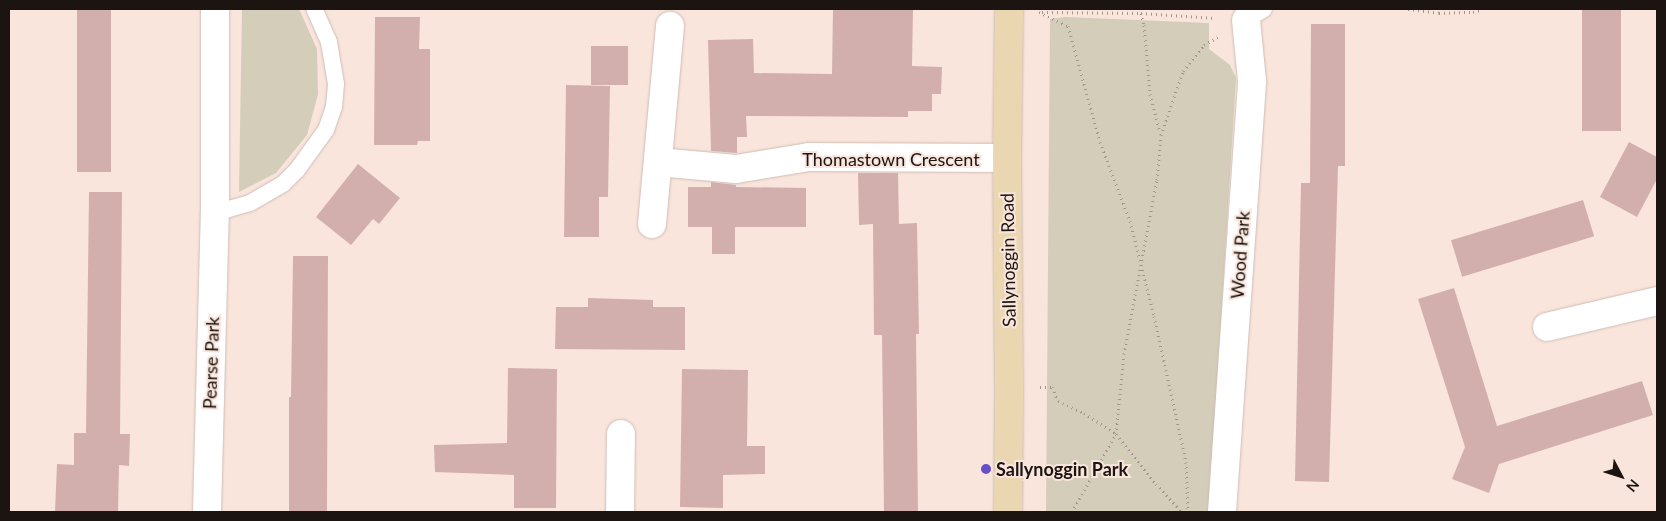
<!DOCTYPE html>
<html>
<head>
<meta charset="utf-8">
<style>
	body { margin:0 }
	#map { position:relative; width:1666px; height:521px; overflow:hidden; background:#f9e5dc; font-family:Lato,sans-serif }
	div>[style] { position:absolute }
	.green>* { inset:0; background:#d3cdba }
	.building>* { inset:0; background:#d2afad; transform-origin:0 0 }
	.path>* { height:3px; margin-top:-1.5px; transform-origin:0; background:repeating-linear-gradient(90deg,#a4958f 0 1px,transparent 0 5px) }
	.roads { filter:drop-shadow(0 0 1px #cfbcb4) drop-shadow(0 0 1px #cfbcb4) }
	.lane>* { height:16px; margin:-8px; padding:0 8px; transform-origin:8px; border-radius:8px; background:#fff }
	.street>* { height:28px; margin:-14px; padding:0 14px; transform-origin:14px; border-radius:14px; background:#fff }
	.secondary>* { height:28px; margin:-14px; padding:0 14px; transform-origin:14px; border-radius:14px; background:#ebd6b2 }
	.dots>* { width:14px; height:14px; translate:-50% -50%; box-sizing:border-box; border:2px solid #f9e5dc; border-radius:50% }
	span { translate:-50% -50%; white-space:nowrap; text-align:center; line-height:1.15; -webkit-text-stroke:4px #f9e5dc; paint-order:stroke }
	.street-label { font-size:18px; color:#1b1411 }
	.poi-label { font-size:18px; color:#1b1411; font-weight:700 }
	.left { translate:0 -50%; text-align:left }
	.frame { position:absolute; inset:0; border:10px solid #1b1411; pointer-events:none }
	.north { position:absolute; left:1596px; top:451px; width:50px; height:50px; -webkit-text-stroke:4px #f9e5dc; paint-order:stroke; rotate:130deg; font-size:14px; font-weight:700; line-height:20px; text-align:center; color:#1b1411 }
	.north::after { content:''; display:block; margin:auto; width:18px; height:22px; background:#1b1411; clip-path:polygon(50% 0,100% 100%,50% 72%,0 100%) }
</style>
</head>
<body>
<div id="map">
	<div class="green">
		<i style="clip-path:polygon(242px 9px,299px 9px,317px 49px,318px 94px,307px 135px,276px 173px,239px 192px)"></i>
		<i style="clip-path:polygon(1065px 17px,1209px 23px,1209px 49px,1230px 65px,1236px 78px,1209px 512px,1046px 512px,1050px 19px)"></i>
	</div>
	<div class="building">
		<i style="left:77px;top:9px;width:34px;height:163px"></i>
		<i style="clip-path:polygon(833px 9px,913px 9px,912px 66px,942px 67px,941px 94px,932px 94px,932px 111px,908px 111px,908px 117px,746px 116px,747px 137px,737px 137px,737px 153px,711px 151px,708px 40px,753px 39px,754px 73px,832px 74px)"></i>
		<i style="left:1582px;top:9px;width:39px;height:122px"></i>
		<i style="clip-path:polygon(375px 17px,420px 17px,419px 49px,430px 49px,430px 141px,418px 141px,417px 145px,374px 145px)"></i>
		<i style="clip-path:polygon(1311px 24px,1345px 24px,1345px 166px,1338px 166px,1329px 482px,1295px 481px,1301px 183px,1310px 183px)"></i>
		<i style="left:591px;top:46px;width:37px;height:39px"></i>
		<i style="clip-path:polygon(566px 85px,610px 86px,608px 197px,599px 197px,599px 237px,564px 237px)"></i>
		<i style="clip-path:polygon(1629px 142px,1657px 157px,1657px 179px,1637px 217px,1600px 197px)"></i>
		<i style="clip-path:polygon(358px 164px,400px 198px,379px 224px,373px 219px,351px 245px,316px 217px)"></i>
		<i style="clip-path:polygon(858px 173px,898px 173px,899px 224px,917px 223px,919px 334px,916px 334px,918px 512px,884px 512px,882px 335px,874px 335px,873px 224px,859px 225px)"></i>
		<i style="clip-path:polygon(711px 182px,736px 185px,736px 187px,806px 188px,806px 227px,735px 227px,735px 254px,712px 254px,712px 227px,688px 227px,688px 187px,711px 187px)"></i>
		<i style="clip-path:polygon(89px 192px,122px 192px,120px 434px,130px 434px,129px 466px,119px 465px,118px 512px,55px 512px,57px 464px,74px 465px,74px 433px,86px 433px)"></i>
		<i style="left:1583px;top:200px;width:38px;height:138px;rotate:73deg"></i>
		<i style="clip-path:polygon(293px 256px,328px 256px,327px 512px,289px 512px,289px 397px,291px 397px)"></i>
		<i style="clip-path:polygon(1454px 288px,1497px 426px,1642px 381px,1653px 415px,1499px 464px,1489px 493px,1452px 479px,1465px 447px,1418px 299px)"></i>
		<i style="clip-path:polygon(588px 298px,653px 300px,653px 307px,685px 307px,685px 350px,555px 349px,556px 307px,588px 307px)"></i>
		<i style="clip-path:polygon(508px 368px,557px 369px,556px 508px,514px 508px,514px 475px,435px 472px,434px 445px,507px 443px)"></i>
		<i style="clip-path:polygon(682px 369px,748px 370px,747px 446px,765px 446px,765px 474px,723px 475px,723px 508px,680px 507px)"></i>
	</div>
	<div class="path">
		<i style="left:1408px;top:9px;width:31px;rotate:7deg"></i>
		<i style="left:1439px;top:13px;width:34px;rotate:-2deg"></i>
		<i style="left:1473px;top:12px;width:10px;rotate:-17deg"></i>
		<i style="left:1039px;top:12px;width:32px;rotate:26deg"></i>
		<i style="left:1068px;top:26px;width:120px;rotate:74.6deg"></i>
		<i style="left:1100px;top:142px;width:85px;rotate:69.2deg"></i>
		<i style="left:1130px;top:221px;width:98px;rotate:75.8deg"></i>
		<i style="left:1154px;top:316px;width:149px;rotate:77.6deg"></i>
		<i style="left:1186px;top:462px;width:50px;rotate:87.7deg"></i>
		<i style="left:1042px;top:12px;width:99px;rotate:0.6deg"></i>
		<i style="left:1141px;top:13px;width:74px;rotate:3.9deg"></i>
		<i style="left:1141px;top:13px;width:12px;rotate:76deg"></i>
		<i style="left:1144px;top:25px;width:69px;rotate:85deg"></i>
		<i style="left:1150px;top:94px;width:40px;rotate:75.6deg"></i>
		<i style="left:1040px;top:387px;width:12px"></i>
		<i style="left:1052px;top:387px;width:15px;rotate:67deg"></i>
		<i style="left:1058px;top:401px;width:29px;rotate:25deg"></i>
		<i style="left:1084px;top:413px;width:38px;rotate:33deg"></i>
		<i style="left:1116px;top:434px;width:64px;rotate:51.3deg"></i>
		<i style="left:1156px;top:484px;width:38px;rotate:47deg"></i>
		<i style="left:1072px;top:512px;width:90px;rotate:-60.6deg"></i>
		<i style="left:1116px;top:434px;width:80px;rotate:-84.3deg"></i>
		<i style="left:1124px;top:354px;width:177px;rotate:-79.3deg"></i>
		<i style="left:1157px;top:180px;width:45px;rotate:-84.9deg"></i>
		<i style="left:1161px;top:135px;width:68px;rotate:-71deg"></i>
		<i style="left:1183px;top:71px;width:33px;rotate:-51deg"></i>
		<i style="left:1204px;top:45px;width:16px;rotate:-30deg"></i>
	</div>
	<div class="roads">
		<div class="lane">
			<i style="left:1246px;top:20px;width:21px;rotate:-31deg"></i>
			<i style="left:215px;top:213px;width:36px;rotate:-16deg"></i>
			<i style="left:250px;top:203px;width:39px;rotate:-30deg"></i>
			<i style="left:284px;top:183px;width:18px;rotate:-45deg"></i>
			<i style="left:297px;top:170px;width:49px;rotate:-54.1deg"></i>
			<i style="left:326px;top:130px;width:24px;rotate:-71deg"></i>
			<i style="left:334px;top:107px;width:23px;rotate:-85deg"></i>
			<i style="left:336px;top:84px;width:43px;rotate:-99.5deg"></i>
			<i style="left:329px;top:42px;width:36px;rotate:-114deg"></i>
		</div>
		<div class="street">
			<i style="left:658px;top:162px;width:78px;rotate:5.1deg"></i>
			<i style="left:736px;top:169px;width:74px;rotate:-9.3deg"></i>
			<i style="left:809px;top:157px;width:198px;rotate:0.3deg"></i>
			<i style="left:652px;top:224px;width:199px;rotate:-84.8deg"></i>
			<i style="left:1547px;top:327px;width:113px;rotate:-13.3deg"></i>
			<i style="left:207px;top:512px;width:299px;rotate:-88.5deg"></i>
			<i style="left:215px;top:213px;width:204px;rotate:-90deg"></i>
			<i style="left:620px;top:512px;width:78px;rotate:-89.3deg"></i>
			<i style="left:1222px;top:512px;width:432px;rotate:-86deg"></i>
			<i style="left:1252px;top:81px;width:61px;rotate:-95.6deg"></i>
		</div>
		<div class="secondary">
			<i style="left:1008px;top:512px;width:126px;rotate:-89.5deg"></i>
			<i style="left:1009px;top:386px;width:228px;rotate:-90.5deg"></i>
			<i style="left:1007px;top:158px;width:149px;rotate:-89.2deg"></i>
		</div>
	</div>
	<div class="dots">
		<i style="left:986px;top:469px;background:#674fc8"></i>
	</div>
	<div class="street-label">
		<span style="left:891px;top:159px">Thomastown Crescent</span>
		<span style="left:1240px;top:255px;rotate:-86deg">Wood Park</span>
		<span style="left:1008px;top:260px;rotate:-91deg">Sallynoggin Road</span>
		<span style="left:211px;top:363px;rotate:-88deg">Pearse Park</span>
	</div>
	<div class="poi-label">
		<span class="left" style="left:996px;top:469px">Sallynoggin Park</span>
	</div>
	<div class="frame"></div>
	<div class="north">N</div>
</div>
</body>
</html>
